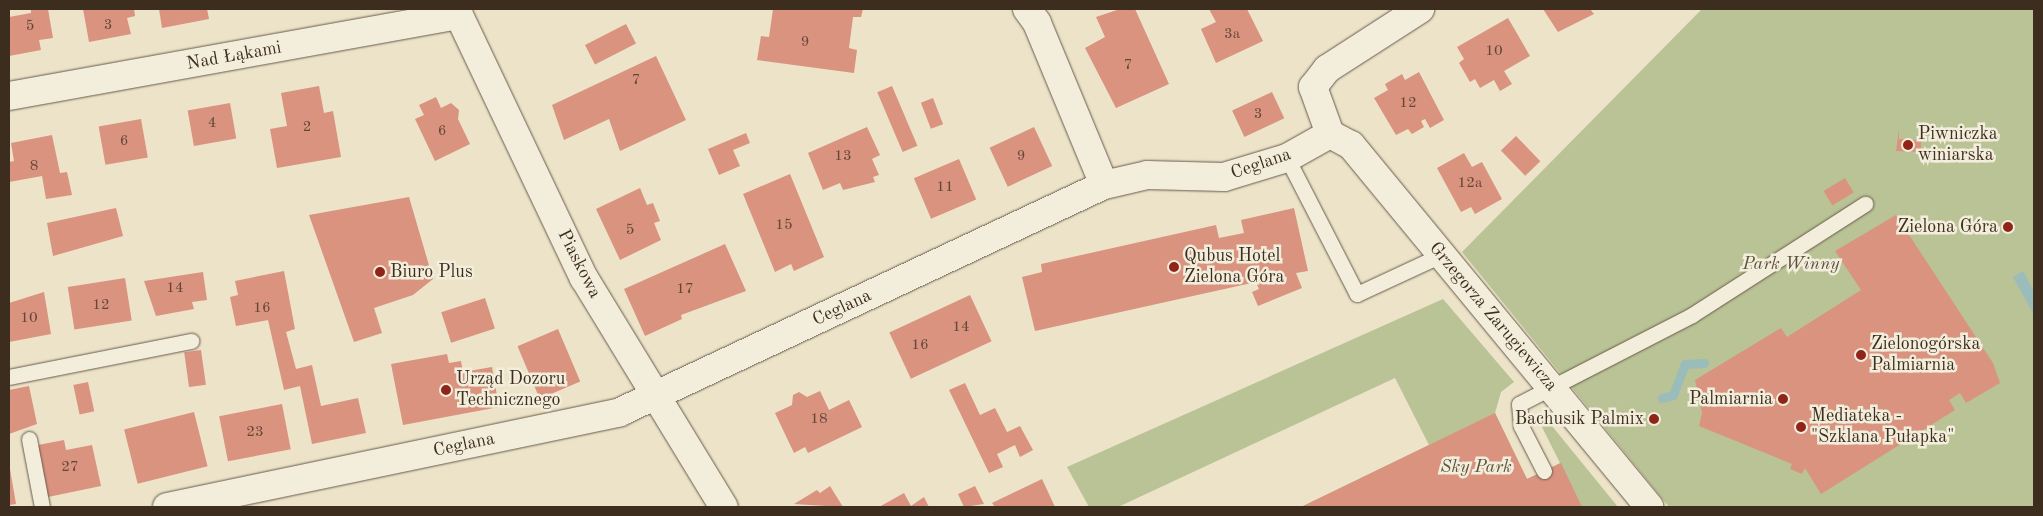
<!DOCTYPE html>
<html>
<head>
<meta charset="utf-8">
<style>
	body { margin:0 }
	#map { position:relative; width:2043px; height:516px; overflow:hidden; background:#ece3c9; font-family:"Old Standard TT",serif }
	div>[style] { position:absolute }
	.green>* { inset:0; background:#b9c395 }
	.water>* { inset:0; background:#9abdbc }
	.stream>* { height:9px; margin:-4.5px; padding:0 4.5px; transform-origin:4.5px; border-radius:4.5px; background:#9abdbc }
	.building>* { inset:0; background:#d9937f; transform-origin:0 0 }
	.roads { filter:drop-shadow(0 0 1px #695a4a) drop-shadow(0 0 1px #695a4a) }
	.service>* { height:15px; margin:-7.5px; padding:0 7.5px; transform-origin:7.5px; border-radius:7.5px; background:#f3eddc }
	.minor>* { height:28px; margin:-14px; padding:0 14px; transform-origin:14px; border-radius:14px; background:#f3eddc }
	.dots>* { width:14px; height:14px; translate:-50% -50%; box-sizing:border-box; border:2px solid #f3eddc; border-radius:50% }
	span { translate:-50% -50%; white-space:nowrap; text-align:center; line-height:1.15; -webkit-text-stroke:5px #f3eddc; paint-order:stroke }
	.number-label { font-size:15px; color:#644637 }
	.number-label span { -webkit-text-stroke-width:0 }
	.street-label { font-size:18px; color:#3d2d1f }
	.poi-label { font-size:18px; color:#3d2d1f }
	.left { translate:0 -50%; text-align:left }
	.right { translate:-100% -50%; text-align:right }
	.park-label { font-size:18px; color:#5c523c; font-style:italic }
	.frame { position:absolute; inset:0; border:10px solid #3d2d1f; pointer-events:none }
</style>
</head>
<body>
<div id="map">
	<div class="green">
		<i style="clip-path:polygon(1702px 9px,2034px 9px,2034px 507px,1669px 507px,1462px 252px)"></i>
		<i style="clip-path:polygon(1443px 299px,1514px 382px,1501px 392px,1495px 413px,1527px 479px,1560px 463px,1539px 421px,1543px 415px,1618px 507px,1301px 507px,1429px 445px,1395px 378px,1118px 507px,1089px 507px,1067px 467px)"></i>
	</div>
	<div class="water">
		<i style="clip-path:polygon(2023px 271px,2034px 292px,2034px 315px,2013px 277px)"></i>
	</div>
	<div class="stream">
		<i style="left:1662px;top:398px;width:11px;rotate:-15deg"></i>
		<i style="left:1673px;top:395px;width:33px;rotate:-69deg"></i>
		<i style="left:1685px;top:364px;width:19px;rotate:-3deg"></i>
	</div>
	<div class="building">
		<i style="clip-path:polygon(31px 9px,48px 9px,53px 38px,39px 40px,41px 50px,9px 56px,9px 17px,31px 13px)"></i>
		<i style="clip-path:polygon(83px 9px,134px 9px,135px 16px,127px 18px,131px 34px,89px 42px)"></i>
		<i style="clip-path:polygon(159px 9px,207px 9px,209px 19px,162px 28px)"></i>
		<i style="clip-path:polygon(773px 9px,863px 9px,861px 17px,853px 17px,849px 48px,857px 50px,854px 73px,757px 60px,761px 36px,769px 37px)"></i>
		<i style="clip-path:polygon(1120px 9px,1135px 9px,1169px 84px,1116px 108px,1085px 48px,1105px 37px,1096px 17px)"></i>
		<i style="clip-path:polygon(1209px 9px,1247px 9px,1263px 41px,1216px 63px,1201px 29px,1216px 22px)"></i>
		<i style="clip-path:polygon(1543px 9px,1590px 9px,1594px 14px,1558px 32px)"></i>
		<i style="clip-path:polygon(1508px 18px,1530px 56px,1504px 71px,1512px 84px,1500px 91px,1494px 80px,1480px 88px,1475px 79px,1470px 82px,1459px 63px,1464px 59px,1457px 47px)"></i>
		<i style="left:626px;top:24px;width:22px;height:46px;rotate:63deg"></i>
		<i style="clip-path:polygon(656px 56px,686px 120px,620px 151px,609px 119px,564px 140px,552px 105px)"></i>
		<i style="clip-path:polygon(1419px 72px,1444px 120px,1430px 128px,1425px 119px,1421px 121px,1424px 127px,1412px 134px,1408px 129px,1396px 135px,1374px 98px,1388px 90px,1385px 84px,1402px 74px,1405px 80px)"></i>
		<i style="clip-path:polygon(319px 86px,324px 113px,333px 111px,341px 157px,277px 168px,270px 129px,287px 126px,281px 93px)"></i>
		<i style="left:892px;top:86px;width:65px;height:16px;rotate:67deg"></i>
		<i style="left:1272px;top:92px;width:29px;height:44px;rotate:65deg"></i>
		<i style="clip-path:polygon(436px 97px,441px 108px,451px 103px,459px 110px,458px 119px,470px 144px,435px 161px,415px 119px,424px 115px,419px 105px)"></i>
		<i style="left:933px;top:98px;width:28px;height:13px;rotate:69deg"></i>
		<i style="left:230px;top:103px;width:36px;height:43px;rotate:80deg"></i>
		<i style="left:141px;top:119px;width:39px;height:43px;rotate:80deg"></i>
		<i style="clip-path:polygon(867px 127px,880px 155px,872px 159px,879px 175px,873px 177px,875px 182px,843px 190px,840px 183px,823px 190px,808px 153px)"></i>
		<i style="left:1034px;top:127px;width:43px;height:49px;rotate:65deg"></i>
		<i style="clip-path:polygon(1899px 129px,1899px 139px,1919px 140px,1921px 130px,1921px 152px,1896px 151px)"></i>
		<i style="clip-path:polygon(746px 133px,750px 143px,733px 150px,740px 166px,719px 175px,708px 149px)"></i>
		<i style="clip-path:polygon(52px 135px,60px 173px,67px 172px,72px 195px,46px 199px,42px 176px,9px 182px,9px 162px,14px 161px,11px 143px)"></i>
		<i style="left:1516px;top:136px;width:35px;height:21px;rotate:46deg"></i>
		<i style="clip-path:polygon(1464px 153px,1472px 167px,1482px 162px,1502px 199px,1475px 214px,1471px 207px,1461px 212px,1437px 168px)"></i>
		<i style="left:959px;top:159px;width:44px;height:49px;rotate:67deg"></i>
		<i style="clip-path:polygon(790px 174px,824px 257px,794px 271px,791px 264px,775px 272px,743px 194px)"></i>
		<i style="left:1845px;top:178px;width:17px;height:25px;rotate:59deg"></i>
		<i style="clip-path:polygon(640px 188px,647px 205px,653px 203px,660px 221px,654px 223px,661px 240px,620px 260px,596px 209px)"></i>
		<i style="clip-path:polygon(409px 197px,433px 279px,413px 295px,374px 308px,382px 333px,354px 342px,309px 215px)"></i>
		<i style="clip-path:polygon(116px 208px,123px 236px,53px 256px,47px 223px)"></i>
		<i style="clip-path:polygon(1294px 208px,1308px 271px,1296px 273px,1302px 288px,1258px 306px,1252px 292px,1259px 289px,1256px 282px,1035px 331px,1022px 277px,1042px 272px,1041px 264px,1216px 225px,1219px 238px,1244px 233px,1241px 220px)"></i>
		<i style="clip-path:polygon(1896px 215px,1993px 363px,2000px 383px,1966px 403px,1960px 393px,1949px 400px,1955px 410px,1821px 494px,1805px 468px,1802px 474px,1790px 469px,1792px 464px,1699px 426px,1702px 413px,1695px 380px,1781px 328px,1787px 337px,1861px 290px,1835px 251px)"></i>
		<i style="clip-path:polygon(725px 244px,746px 291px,681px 315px,682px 319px,645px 336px,624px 289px)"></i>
		<i style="clip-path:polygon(284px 271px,295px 329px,286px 332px,296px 369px,312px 365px,321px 406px,358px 398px,366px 433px,312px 444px,300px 386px,284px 390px,268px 320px,236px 326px,230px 297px,238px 295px,235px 281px)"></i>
		<i style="clip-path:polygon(203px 272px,207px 300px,192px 302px,194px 309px,156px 316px,144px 281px)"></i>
		<i style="left:125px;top:278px;width:43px;height:58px;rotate:81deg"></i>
		<i style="clip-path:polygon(44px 292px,51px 334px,9px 342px,9px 303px)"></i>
		<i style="left:970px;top:295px;width:51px;height:89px;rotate:65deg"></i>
		<i style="left:485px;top:298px;width:32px;height:46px;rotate:72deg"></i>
		<i style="left:558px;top:329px;width:57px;height:44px;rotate:67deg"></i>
		<i style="left:201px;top:350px;width:35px;height:17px;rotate:82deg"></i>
		<i style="clip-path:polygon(447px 354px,449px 363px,461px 361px,463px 372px,492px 367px,499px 407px,403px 425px,391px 364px)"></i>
		<i style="left:88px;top:382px;width:30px;height:15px;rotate:78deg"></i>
		<i style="clip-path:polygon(965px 383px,980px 415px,995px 408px,1007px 432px,1020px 426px,1033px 450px,1020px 457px,1015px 445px,997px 454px,1003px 467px,989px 473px,949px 390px)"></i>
		<i style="clip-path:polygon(29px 386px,37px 424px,9px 434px,9px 390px)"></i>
		<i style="clip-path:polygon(820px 391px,829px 410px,849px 400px,862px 427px,808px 453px,805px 447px,794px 453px,775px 413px,792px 405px,793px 395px,799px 392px,807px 397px)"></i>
		<i style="left:282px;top:404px;width:46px;height:64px;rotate:79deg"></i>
		<i style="left:194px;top:412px;width:56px;height:72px;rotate:76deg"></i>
		<i style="clip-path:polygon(1495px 413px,1527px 479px,1561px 463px,1582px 507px,1301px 507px)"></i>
		<i style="clip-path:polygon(64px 440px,66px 450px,92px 445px,101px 486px,48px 497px,38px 445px)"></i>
		<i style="clip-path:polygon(10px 469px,16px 504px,9px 505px,9px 470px)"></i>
		<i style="clip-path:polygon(1042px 479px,1055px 507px,995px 507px,992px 503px)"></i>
		<i style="clip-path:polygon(830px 486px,843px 507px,794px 504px,817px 490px,820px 493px)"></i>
		<i style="clip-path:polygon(975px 486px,984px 504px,964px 507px,958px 494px)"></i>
		<i style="clip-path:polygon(904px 493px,911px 506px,924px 497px,929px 507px,879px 507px)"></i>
	</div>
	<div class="roads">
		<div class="service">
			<i style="left:1287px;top:158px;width:153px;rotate:62.8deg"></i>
			<i style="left:1357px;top:294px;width:93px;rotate:-24.9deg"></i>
			<i style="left:9px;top:377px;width:186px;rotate:-11.2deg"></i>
			<i style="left:29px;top:439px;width:69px;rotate:79.2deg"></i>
			<i style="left:1544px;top:471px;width:51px;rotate:-117.1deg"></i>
			<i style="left:1521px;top:426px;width:22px;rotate:-95deg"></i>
			<i style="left:1519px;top:404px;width:195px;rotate:-27.2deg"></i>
			<i style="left:1692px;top:315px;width:206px;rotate:-32.7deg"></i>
		</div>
		<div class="minor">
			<i style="left:456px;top:9px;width:298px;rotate:64.6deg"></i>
			<i style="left:584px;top:278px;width:268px;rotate:58.6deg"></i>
			<i style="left:1027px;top:9px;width:17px;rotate:54deg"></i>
			<i style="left:1037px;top:23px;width:175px;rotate:67.5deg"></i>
			<i style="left:9px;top:96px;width:457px;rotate:-10.2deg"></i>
			<i style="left:1330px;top:134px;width:24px;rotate:28deg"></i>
			<i style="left:1351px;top:145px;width:469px;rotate:50.5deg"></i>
			<i style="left:1330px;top:134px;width:50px;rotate:-109.9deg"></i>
			<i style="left:1313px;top:87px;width:23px;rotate:-52deg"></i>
			<i style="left:1327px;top:69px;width:111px;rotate:-32.8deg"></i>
			<i style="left:167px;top:507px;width:463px;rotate:-11.8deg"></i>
			<i style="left:620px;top:412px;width:535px;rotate:-25.13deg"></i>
			<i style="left:1104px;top:185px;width:44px;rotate:-13.1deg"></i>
			<i style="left:1147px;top:175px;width:77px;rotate:1.5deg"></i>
			<i style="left:1224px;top:177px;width:66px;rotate:-16.8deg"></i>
			<i style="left:1287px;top:158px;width:49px;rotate:-29.2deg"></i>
		</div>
	</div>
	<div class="dots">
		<i style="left:1908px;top:145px;background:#8f2418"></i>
		<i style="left:2008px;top:227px;background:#8f2418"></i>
		<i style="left:1174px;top:267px;background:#8f2418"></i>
		<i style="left:380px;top:272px;background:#8f2418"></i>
		<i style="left:1861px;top:355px;background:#8f2418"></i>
		<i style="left:446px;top:390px;background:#8f2418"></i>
		<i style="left:1783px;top:399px;background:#8f2418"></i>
		<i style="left:1654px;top:419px;background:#8f2418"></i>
		<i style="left:1801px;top:427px;background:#8f2418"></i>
	</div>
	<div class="number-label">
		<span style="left:108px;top:26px">3</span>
		<span style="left:30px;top:27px">5</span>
		<span style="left:1232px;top:35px">3a</span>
		<span style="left:805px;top:43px">9</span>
		<span style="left:1494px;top:52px">10</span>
		<span style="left:1128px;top:66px">7</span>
		<span style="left:636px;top:81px">7</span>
		<span style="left:1408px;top:104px">12</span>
		<span style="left:1258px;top:115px">3</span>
		<span style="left:212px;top:124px">4</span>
		<span style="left:307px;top:128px">2</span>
		<span style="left:442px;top:132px">6</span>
		<span style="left:124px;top:142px">6</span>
		<span style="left:843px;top:157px">13</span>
		<span style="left:1021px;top:157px">9</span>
		<span style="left:34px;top:167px">8</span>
		<span style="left:1470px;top:184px">12a</span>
		<span style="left:945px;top:188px">11</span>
		<span style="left:784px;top:226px">15</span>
		<span style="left:630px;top:231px">5</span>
		<span style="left:175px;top:289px">14</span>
		<span style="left:685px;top:290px">17</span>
		<span style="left:101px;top:306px">12</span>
		<span style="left:262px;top:309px">16</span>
		<span style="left:29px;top:319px">10</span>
		<span style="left:961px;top:328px">14</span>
		<span style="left:920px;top:346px">16</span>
		<span style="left:819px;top:420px">18</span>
		<span style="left:255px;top:433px">23</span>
		<span style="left:70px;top:468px">27</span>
	</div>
	<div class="street-label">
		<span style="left:234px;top:56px;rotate:-10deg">Nad Łąkami</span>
		<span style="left:1261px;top:164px;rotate:-19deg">Ceglana</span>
		<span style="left:579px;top:264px;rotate:63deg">Piaskowa</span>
		<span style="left:842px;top:308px;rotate:-25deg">Ceglana</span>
		<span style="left:1493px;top:317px;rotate:50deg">Grzegorza Zarugiewicza</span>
		<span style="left:464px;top:445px;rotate:-12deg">Ceglana</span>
	</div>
	<div class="poi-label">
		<span class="left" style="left:1918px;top:145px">Piwniczka<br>winiarska</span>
		<span class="right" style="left:1998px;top:227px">Zielona Góra</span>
		<span class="left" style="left:1184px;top:267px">Qubus Hotel<br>Zielona Góra</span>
		<span class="left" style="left:390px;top:272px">Biuro Plus</span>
		<span class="left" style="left:1871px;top:355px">Zielonogórska<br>Palmiarnia</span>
		<span class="left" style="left:456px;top:390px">Urząd Dozoru<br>Technicznego</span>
		<span class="right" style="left:1773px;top:399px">Palmiarnia</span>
		<span class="left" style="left:1811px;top:427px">Mediateka -<br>"Szklana Pułapka"</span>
		<span class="right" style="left:1644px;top:419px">Bachusik Palmix</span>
	</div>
	<div class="park-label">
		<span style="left:1791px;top:264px">Park Winny</span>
		<span style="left:1476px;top:467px">Sky Park</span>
	</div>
	<div class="frame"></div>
</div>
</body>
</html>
